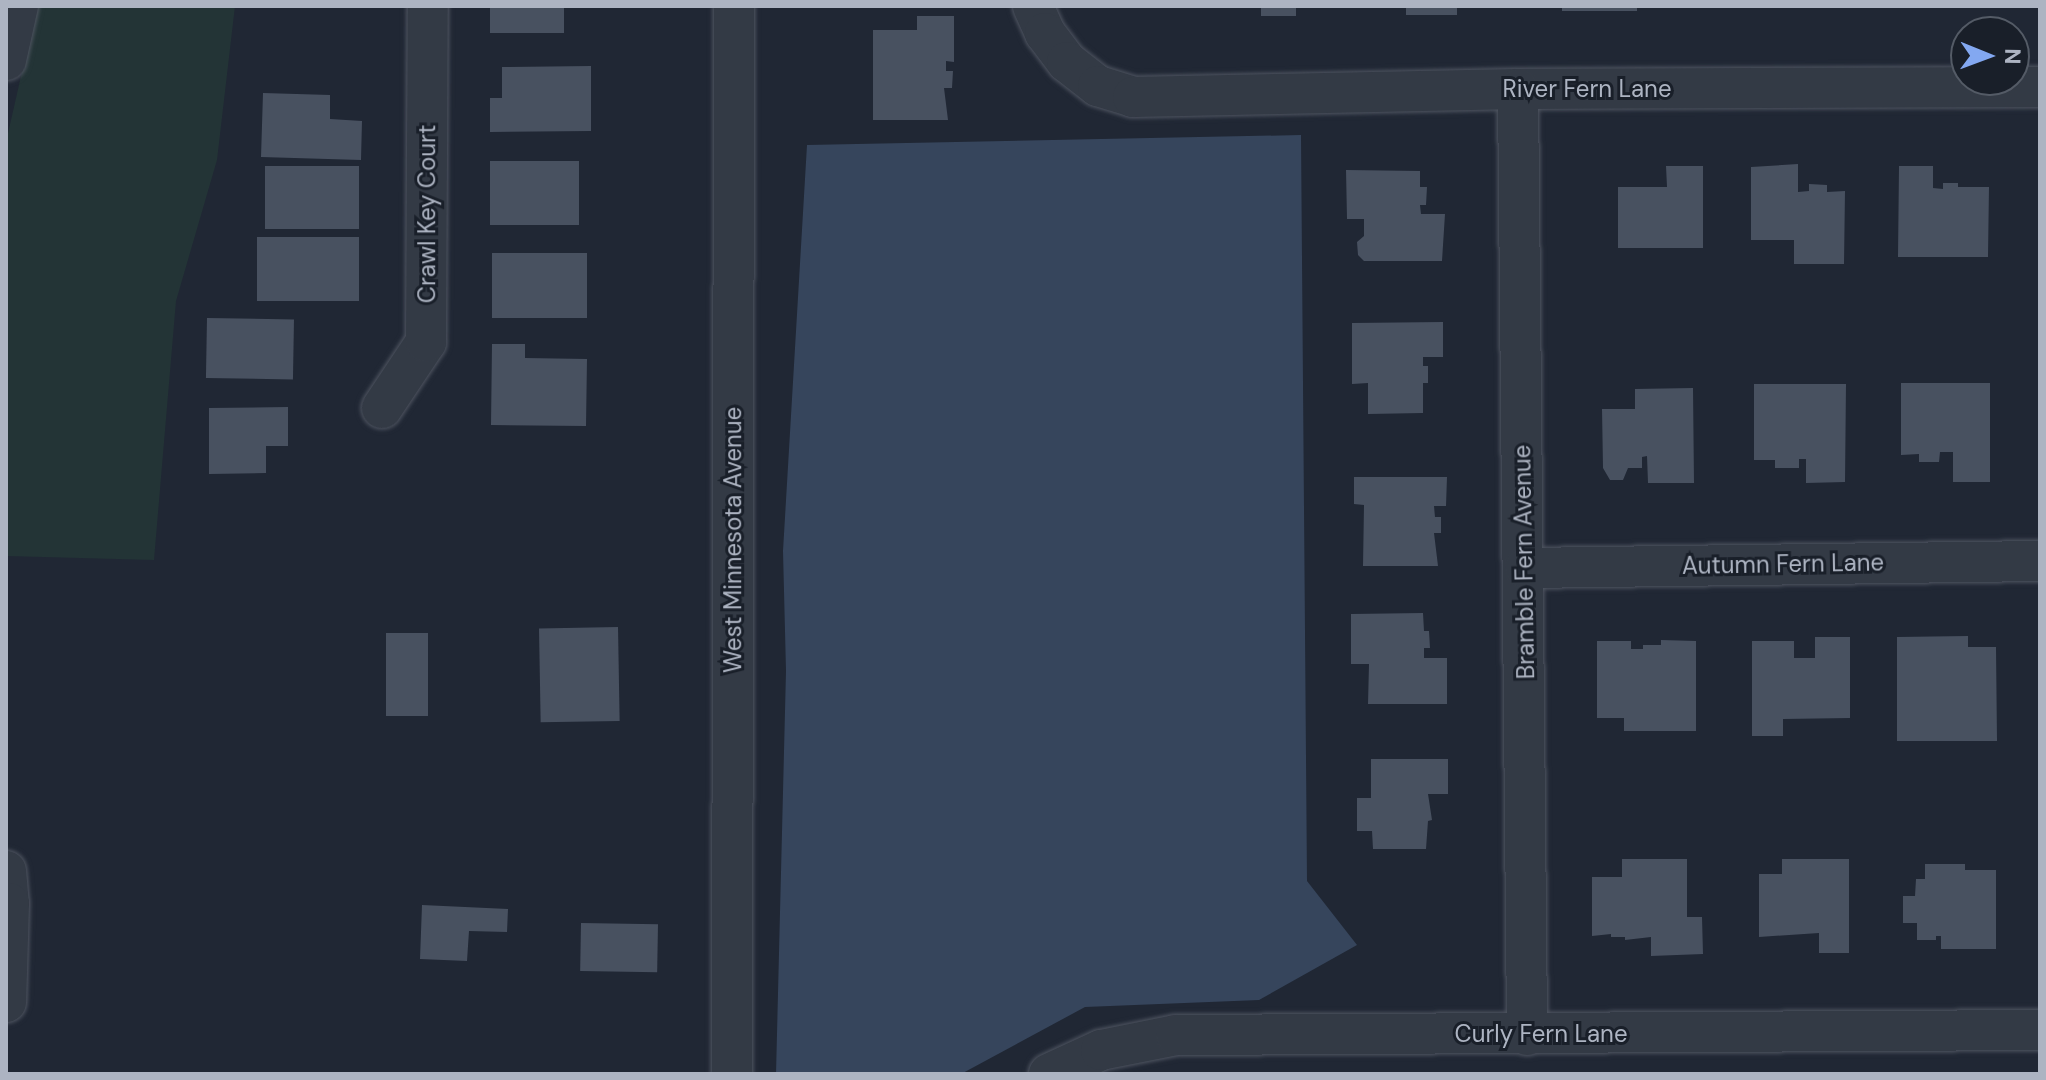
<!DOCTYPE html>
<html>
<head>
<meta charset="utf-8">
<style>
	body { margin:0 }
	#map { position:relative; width:2046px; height:1080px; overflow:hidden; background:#202734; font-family:"DM Sans",sans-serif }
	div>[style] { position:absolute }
	.green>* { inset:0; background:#233436 }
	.water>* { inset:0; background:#36455c }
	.building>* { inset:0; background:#485160; transform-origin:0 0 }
	.roads { filter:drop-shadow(0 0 2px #4e5460) drop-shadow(0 0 2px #4e5460) }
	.minor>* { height:40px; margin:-20px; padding:0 20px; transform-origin:20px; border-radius:20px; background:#333a45 }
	span { translate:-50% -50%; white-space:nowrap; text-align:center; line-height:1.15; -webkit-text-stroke:6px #191f29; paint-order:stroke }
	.street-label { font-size:24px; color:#adb4c2 }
	.frame { position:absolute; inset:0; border:8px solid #adb4c2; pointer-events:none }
	.north { position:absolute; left:1950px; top:16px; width:80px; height:80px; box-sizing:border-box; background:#191f29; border:2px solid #545b66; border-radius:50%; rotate:91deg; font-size:22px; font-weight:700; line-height:32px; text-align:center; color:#adb4c2 }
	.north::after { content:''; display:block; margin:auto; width:28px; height:36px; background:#83a8f1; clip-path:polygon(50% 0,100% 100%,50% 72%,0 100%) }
</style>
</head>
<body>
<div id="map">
	<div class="green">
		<i style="clip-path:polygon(37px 6px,235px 6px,217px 160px,176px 301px,154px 560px,6px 556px,6px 142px)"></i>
	</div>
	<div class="water">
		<i style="clip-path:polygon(1301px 135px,1307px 881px,1357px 945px,1259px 1000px,1085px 1007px,961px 1074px,776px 1074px,786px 671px,783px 551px,807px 145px)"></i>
	</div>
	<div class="building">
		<i style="left:490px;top:6px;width:74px;height:27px"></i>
		<i style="left:1261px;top:6px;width:35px;height:10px"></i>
		<i style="left:1406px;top:6px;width:51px;height:9px"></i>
		<i style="left:1562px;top:6px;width:75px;height:5px"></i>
		<i style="clip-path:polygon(917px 16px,954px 16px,954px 62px,946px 61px,946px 71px,953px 71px,952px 88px,944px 88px,948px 120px,873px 120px,873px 30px,917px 30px)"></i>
		<i style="clip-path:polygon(591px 66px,591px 131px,490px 132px,490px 98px,502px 98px,502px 67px)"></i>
		<i style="clip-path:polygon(263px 93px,330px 95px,330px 119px,362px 121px,361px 160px,261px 157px)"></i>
		<i style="left:579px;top:161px;width:64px;height:89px;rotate:90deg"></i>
		<i style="clip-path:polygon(1798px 164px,1798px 192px,1809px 191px,1809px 184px,1827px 185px,1827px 192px,1845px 191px,1844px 264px,1794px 264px,1794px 240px,1751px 240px,1751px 167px)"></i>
		<i style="left:265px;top:166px;width:94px;height:63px"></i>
		<i style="clip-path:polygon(1666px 166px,1703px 166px,1703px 248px,1618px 248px,1618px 187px,1667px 187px)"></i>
		<i style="clip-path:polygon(1899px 166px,1933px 166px,1933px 188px,1943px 189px,1943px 183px,1958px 183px,1958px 187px,1989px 187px,1988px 257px,1898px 257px)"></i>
		<i style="clip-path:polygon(1346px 170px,1420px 171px,1420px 187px,1427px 187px,1426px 205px,1420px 205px,1421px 214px,1445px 214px,1442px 261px,1364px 261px,1358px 255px,1357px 242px,1364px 236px,1364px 219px,1347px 219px)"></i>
		<i style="left:257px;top:237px;width:102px;height:64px"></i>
		<i style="left:587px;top:253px;width:65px;height:95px;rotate:90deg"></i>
		<i style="left:207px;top:318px;width:87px;height:60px;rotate:1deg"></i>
		<i style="clip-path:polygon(1443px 322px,1443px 357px,1423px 357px,1423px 366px,1428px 366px,1428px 383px,1423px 383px,1423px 413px,1368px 414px,1368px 383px,1352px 384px,1352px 323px)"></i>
		<i style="clip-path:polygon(492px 344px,525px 344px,525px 358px,587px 359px,586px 426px,491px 425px)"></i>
		<i style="clip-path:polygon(1901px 383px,1990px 383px,1990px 482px,1953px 482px,1953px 452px,1940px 452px,1939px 462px,1919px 462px,1919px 454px,1901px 455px)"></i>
		<i style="clip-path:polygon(1754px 384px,1846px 384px,1845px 482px,1806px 483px,1806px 459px,1799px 459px,1799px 468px,1775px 468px,1775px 460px,1754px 460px)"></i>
		<i style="clip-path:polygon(1693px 388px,1694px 483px,1648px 483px,1647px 456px,1642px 457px,1642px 468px,1628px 468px,1623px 480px,1610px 480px,1603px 468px,1602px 409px,1635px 409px,1635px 389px)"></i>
		<i style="clip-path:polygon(288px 407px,288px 446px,266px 446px,266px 473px,209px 474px,209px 408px)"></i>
		<i style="clip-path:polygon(1354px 477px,1447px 477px,1446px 506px,1434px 506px,1435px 517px,1441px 517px,1441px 533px,1434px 533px,1438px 566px,1363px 566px,1364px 505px,1354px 504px)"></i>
		<i style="clip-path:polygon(1423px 613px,1424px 631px,1429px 631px,1430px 648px,1424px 648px,1424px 658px,1447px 658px,1447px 704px,1368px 704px,1369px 664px,1351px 664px,1351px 614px)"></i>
		<i style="left:618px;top:627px;width:94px;height:79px;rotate:89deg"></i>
		<i style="left:386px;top:633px;width:42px;height:83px"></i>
		<i style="clip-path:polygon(1968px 636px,1968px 647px,1996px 647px,1997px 741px,1897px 741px,1897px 637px)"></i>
		<i style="clip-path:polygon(1815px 637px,1850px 637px,1850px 718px,1783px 719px,1783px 736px,1752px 736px,1752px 641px,1794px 641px,1794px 658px,1815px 658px)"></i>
		<i style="clip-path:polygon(1661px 640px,1696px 641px,1696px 731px,1624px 731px,1624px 718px,1597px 718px,1597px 641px,1631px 641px,1631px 649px,1643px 649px,1643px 645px,1661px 645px)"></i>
		<i style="clip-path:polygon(1371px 759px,1448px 759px,1448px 794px,1428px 794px,1432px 820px,1428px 821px,1426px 849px,1373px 849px,1372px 831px,1357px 831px,1357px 798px,1371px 798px)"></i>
		<i style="clip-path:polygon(1622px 859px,1687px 859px,1687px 917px,1702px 917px,1703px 954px,1651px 956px,1651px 937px,1625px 940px,1625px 937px,1611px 937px,1611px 934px,1592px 936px,1592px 877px,1622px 877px)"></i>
		<i style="clip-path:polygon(1782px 859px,1849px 859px,1849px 953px,1819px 953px,1819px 933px,1759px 937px,1759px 874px,1782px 874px)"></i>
		<i style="clip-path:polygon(1925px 864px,1965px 864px,1965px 870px,1996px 870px,1996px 949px,1941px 949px,1941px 936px,1936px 936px,1936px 940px,1917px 940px,1917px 923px,1903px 923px,1903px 896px,1915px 896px,1916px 879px,1925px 879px)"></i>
		<i style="clip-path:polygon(422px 905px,508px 909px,507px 932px,469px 931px,467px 961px,420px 959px)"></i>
		<i style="left:581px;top:923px;width:77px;height:48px;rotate:1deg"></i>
	</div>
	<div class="roads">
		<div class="minor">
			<i style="left:1033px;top:6px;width:30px;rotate:66deg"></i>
			<i style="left:1045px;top:33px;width:36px;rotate:53deg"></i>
			<i style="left:1067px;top:62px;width:39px;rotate:38deg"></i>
			<i style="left:1098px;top:86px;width:37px;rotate:17deg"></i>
			<i style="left:1133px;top:97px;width:385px;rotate:-1.2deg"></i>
			<i style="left:1518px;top:89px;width:522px;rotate:-0.22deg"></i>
			<i style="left:6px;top:60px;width:55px;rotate:-77.5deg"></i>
			<i style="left:1518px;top:89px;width:946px;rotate:89.45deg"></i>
			<i style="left:382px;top:408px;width:79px;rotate:-56.3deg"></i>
			<i style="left:426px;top:342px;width:336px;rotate:-89.7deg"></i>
			<i style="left:1525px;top:568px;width:515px;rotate:-0.78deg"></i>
			<i style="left:6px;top:871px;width:32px;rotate:85deg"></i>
			<i style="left:9px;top:903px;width:99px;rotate:91.7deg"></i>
			<i style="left:732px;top:1074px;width:1068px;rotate:-89.89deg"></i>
			<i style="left:1049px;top:1074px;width:57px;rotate:-24.8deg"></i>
			<i style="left:1101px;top:1050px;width:76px;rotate:-11.3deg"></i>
			<i style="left:1176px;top:1035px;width:864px;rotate:-0.33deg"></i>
		</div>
	</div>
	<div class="street-label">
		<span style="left:1587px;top:89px">River Fern Lane</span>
		<span style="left:427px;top:214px;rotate:-90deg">Crawl Key Court</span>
		<span style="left:733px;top:540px;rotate:-90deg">West Minnesota Avenue</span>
		<span style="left:1524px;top:562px;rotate:-91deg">Bramble Fern Avenue</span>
		<span style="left:1783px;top:564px;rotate:-1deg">Autumn Fern Lane</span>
		<span style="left:1541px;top:1034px">Curly Fern Lane</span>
	</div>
	<div class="frame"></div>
	<div class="north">N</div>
</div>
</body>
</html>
